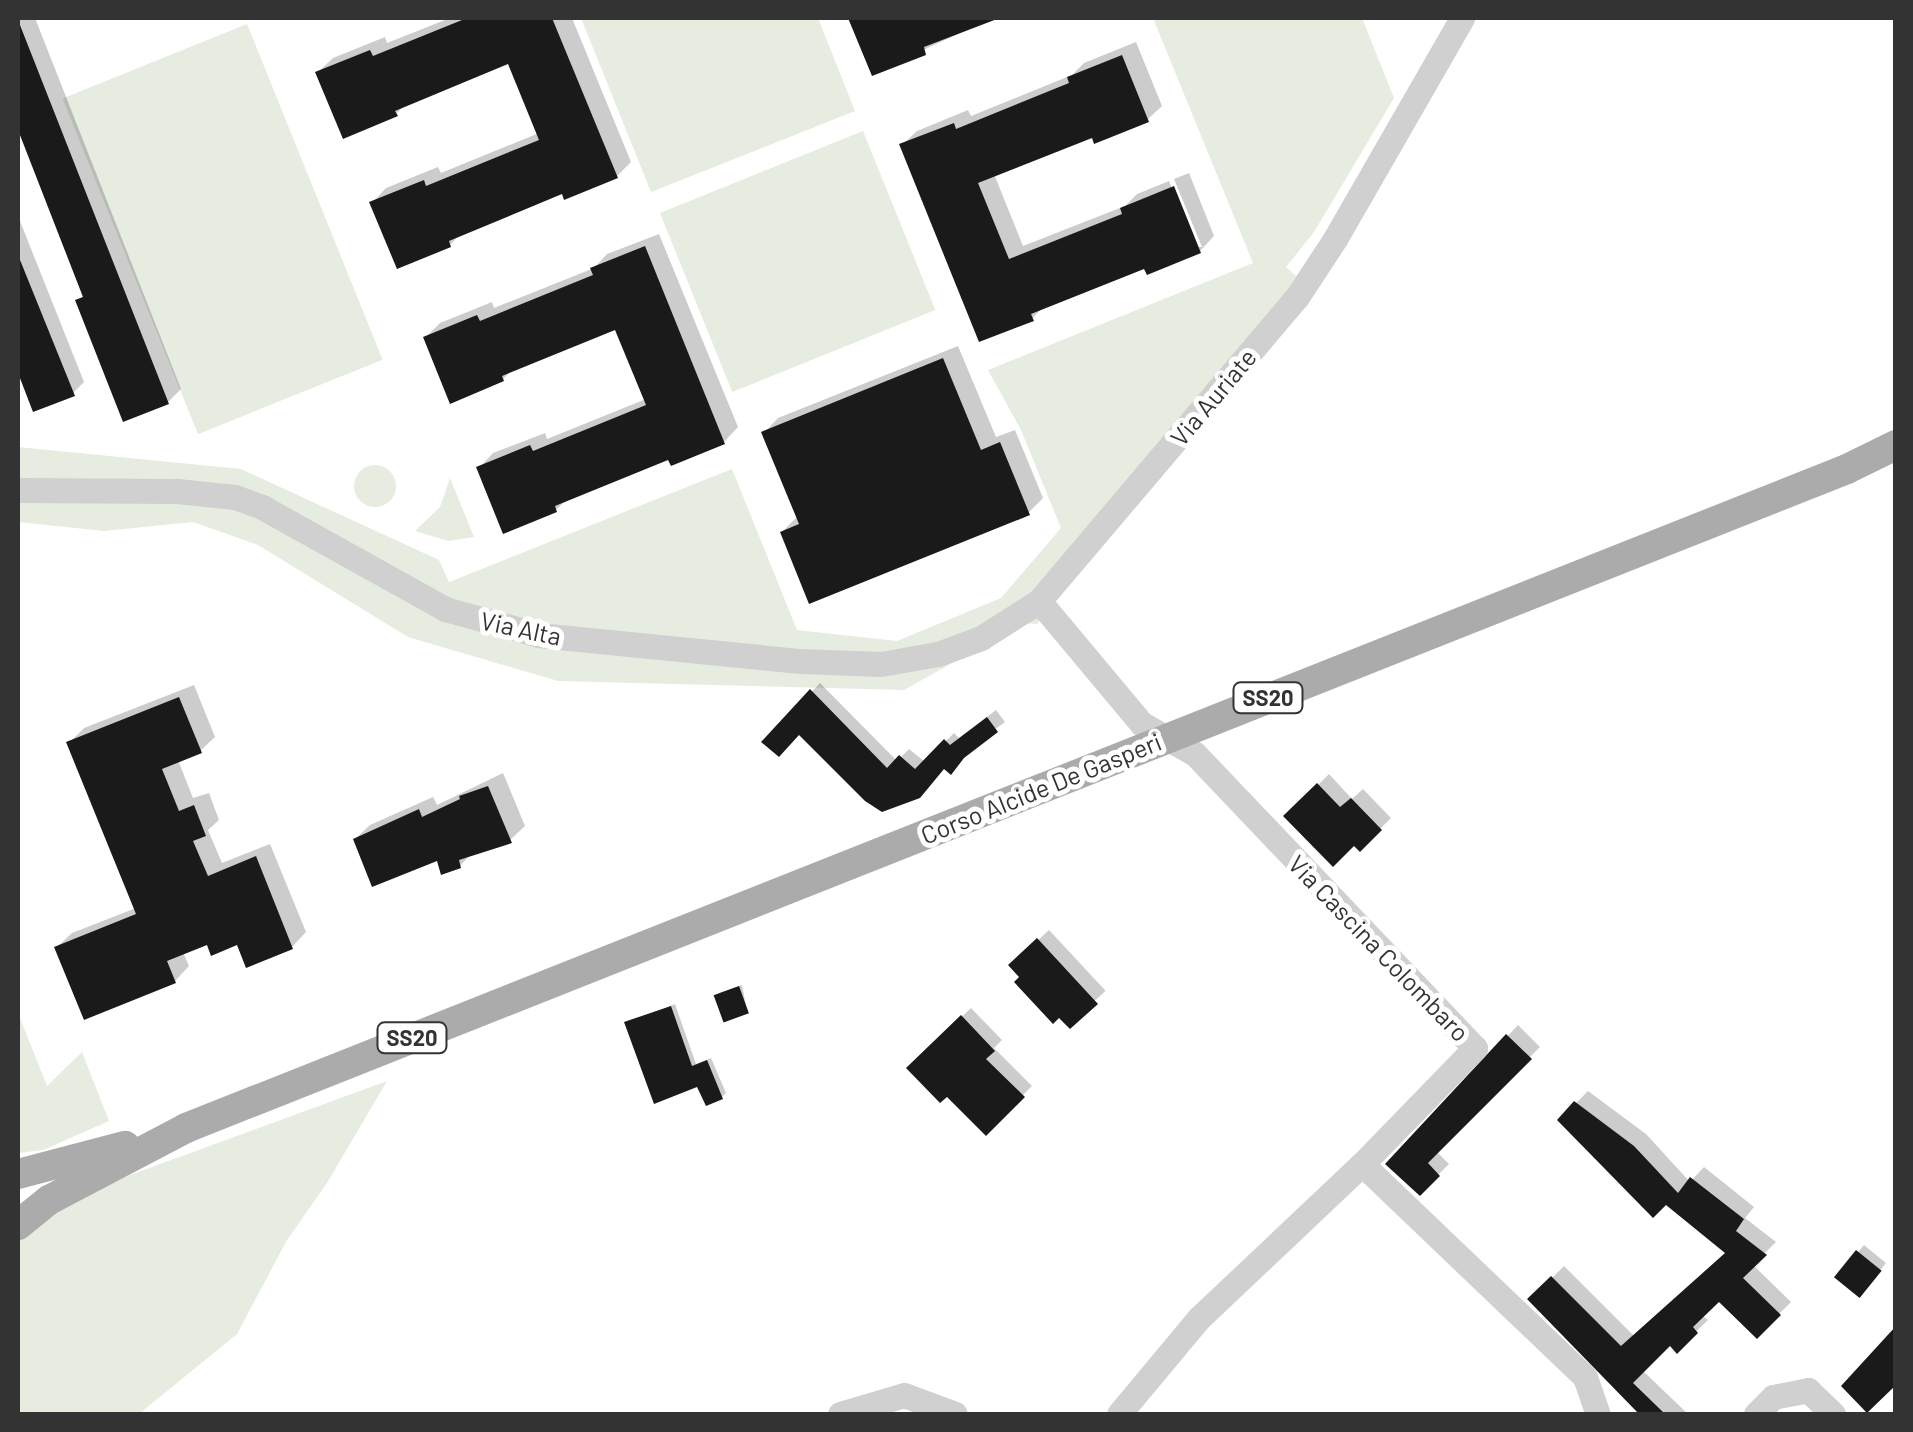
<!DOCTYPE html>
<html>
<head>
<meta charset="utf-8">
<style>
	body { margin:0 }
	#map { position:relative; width:1913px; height:1432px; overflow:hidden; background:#fff; font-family:Barlow,sans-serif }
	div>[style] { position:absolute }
	.green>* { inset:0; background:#e6ecdf; transform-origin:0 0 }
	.round { border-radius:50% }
	.shadow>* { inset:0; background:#0003; transform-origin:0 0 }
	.building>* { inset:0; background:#1a1a1a; transform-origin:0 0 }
	.minor>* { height:25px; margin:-12.5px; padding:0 12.5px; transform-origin:12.5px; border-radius:12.5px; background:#d0d0d0 }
	.major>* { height:30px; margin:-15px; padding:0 15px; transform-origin:15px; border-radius:15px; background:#ababab }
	span { translate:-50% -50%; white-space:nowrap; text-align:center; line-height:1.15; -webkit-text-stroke:10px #fff; paint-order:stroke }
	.shield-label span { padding:2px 8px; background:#fff; border:2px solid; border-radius:8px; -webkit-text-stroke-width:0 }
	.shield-label { font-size:22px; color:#333; font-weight:700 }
	.street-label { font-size:25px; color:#333 }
	.frame { position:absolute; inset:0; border:20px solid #333; pointer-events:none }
</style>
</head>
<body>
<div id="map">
	<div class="green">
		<i style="clip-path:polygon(581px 18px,818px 18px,855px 111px,651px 192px)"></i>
		<i style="clip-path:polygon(1153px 18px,1362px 18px,1394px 98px,1314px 232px,1286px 267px,1311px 289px,1037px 624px,1024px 623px,904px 690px,558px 681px,408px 637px,258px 545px,193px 522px,104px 531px,18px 522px,18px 447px,241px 469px,439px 560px,449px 582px,732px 469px,797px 630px,897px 641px,1001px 598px,1061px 528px,1021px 430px,988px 370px,1253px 263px)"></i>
		<i style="left:247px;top:24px;width:362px;height:199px;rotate:68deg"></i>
		<i style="left:863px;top:131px;width:193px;height:219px;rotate:68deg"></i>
		<i class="round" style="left:354px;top:465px;width:42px;height:42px"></i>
		<i style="clip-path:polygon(450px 478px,474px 537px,448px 541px,415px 531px,440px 507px)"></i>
		<i style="clip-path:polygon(18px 1013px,47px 1086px,82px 1052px,109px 1121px,43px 1150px,18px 1153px)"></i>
		<i style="clip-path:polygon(387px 1081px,327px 1183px,287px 1240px,237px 1334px,139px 1414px,18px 1414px,18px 1234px,59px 1206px,130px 1175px)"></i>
	</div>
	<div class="shadow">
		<i style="clip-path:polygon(18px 18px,35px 18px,181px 389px,168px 402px,78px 301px,85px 294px,18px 123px)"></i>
		<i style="clip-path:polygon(450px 18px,572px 18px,631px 162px,617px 176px,563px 191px,462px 232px,450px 245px,372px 203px,386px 188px,438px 167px,441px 173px,539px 133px,510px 61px,407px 103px,396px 114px,318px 72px,333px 58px,385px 37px,387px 43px)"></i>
		<i style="clip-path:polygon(851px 18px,993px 18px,873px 73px)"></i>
		<i style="clip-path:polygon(1136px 42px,1162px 106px,1147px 120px,1093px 135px,994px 174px,1023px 246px,1125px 206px,1137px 194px,1169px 181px,1196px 247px,1202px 247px,1174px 179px,1189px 173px,1214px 236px,1200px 251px,1145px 265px,1045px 305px,1032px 319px,902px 145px,917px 131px,968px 110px,971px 116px,1072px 75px,1084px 63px)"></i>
		<i style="clip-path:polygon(18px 216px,84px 382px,73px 393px,34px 409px,18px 366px)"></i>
		<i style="clip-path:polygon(659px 234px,738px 427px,724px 442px,669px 457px,568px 498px,556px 510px,479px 468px,493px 453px,545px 433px,547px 439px,646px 399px,617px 327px,514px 368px,503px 379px,426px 337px,440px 323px,492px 302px,494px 308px,594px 268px,607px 254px)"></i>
		<i style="clip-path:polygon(958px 346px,996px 437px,1015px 430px,1043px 498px,1028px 513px,782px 532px,798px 516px,764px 433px,778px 418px)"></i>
		<i style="clip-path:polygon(820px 683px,897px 761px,909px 749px,925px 762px,954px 733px,959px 738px,996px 710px,1005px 722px,945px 766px,928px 787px,799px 732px,765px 742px)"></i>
		<i style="clip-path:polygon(194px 685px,215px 737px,200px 751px,178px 760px,193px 798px,209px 793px,219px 820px,208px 830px,222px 863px,270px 844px,306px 932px,292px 947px,208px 942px,183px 952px,189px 966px,175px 981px,57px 947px,72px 933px,136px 908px,69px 743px,84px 728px)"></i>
		<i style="clip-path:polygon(503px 773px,525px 826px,510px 840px,472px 853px,460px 866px,355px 839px,370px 825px,433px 797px,437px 805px)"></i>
		<i style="clip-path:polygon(1329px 774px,1352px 799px,1363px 789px,1391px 818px,1360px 849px,1287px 816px)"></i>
		<i style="left:1049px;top:930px;width:83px;height:51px;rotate:47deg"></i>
		<i style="clip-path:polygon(742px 985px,747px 1011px,717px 995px,719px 993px)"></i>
		<i style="clip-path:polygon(675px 1004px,696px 1064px,711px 1058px,726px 1093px,722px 1097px,627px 1023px)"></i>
		<i style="clip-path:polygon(971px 1008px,1002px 1040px,994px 1048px,1032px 1086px,986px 1132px,947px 1093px,909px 1068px)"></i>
		<i style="clip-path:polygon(1518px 1025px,1540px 1047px,1436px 1151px,1449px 1164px,1420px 1193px,1389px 1163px)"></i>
		<i style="clip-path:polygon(1588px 1091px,1646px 1134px,1690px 1182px,1704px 1167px,1754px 1207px,1745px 1218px,1776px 1242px,1753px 1265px,1791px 1302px,1757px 1336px,1719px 1299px,1702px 1315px,1708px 1320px,1677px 1350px,1670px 1343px,1642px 1370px,1688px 1414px,1643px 1414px,1531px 1299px,1564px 1266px,1634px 1336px,1728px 1252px,1576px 1103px)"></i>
		<i style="clip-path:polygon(1864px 1245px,1886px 1263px,1865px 1289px,1858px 1252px)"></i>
	</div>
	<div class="building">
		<i style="clip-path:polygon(467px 18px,552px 18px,618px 178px,564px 200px,562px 194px,449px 241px,451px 247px,397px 269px,369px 202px,424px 180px,426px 186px,539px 140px,508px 64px,395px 111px,398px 116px,343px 139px,315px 72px,370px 50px,373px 56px)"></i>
		<i style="clip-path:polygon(848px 18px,996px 18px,997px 19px,924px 47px,926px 55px,872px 76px)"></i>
		<i style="clip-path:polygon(18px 20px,169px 404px,123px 422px,75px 300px,83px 297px,18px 130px)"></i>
		<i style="clip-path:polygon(1122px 55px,1149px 122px,1094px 144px,1092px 138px,978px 183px,1009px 259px,1122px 214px,1120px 208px,1174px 186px,1201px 253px,1147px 275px,1144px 269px,1031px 314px,1034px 321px,979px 342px,899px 144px,954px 123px,956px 129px,1069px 83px,1067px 77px)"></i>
		<i style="clip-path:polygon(645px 246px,725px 444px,671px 466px,668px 460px,555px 506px,557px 512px,503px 534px,476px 467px,530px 445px,533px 451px,646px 405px,615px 330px,502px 376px,504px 381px,450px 404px,423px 337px,477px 315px,480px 321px,593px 275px,590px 268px)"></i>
		<i style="clip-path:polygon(18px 255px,75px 396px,33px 412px,18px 373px)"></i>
		<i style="clip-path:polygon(943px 358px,981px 450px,1000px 442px,1030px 515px,809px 604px,780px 532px,799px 524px,761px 432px)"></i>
		<i style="clip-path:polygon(810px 689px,887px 768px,899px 755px,915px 769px,944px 739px,950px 745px,987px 717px,998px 732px,964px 758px,951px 775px,944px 769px,920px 798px,882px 812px,865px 801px,799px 735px,779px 757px,761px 742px)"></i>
		<i style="clip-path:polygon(179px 697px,202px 753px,162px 769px,179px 811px,194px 805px,206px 836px,193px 841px,208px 876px,256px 856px,293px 949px,246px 968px,237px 945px,211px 956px,207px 945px,167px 961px,176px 983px,84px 1020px,54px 947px,136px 914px,66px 742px)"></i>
		<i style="clip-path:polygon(1317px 783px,1340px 807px,1351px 798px,1382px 830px,1360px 852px,1354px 846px,1333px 867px,1283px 816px)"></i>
		<i style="clip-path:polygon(488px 786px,512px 843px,459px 860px,461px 868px,441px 875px,437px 861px,372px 887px,353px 839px,419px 809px,422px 817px,460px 799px,459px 796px)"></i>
		<i style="clip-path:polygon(1037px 938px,1098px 1004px,1070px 1029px,1059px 1018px,1053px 1024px,1014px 982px,1019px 977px,1008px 965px)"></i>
		<i style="left:739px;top:986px;width:29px;height:27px;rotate:70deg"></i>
		<i style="clip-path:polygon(671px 1006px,692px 1066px,707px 1060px,723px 1099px,706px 1106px,697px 1087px,654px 1104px,624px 1022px)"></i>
		<i style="clip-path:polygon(961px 1015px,995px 1051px,986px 1059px,1025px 1097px,986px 1136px,947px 1097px,940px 1103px,906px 1068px)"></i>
		<i style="clip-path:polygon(1506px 1034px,1532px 1059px,1428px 1163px,1440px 1176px,1420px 1196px,1385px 1164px)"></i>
		<i style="clip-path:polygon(1574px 1101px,1634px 1146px,1678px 1193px,1690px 1177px,1744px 1219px,1736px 1231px,1767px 1255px,1743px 1278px,1781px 1315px,1757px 1339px,1719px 1302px,1693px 1327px,1698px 1333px,1677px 1354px,1670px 1346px,1633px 1383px,1665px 1414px,1639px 1414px,1527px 1299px,1551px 1276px,1621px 1346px,1725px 1253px,1666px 1205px,1653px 1218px,1557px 1120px)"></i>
		<i style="left:1856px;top:1250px;width:33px;height:35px;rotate:39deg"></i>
		<i style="clip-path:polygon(1896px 1326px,1896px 1385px,1867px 1413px,1841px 1386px)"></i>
	</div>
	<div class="minor">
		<i style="left:18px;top:490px;width:159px;rotate:0.4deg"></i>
		<i style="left:177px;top:491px;width:58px;rotate:5.9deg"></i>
		<i style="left:235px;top:497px;width:29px;rotate:20deg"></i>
		<i style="left:262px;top:507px;width:210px;rotate:29.1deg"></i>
		<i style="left:445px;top:609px;width:98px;rotate:15.5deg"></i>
		<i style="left:539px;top:635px;width:263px;rotate:5.7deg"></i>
		<i style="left:801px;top:661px;width:80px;rotate:2.1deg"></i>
		<i style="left:881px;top:664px;width:58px;rotate:-10deg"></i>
		<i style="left:938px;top:654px;width:46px;rotate:-20.4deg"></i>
		<i style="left:981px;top:638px;width:69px;rotate:-32.5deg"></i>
		<i style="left:1039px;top:601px;width:399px;rotate:-49.7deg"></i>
		<i style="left:1297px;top:297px;width:69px;rotate:-56.8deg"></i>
		<i style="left:1335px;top:239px;width:255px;rotate:-60.1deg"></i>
		<i style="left:1039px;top:601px;width:160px;rotate:50.1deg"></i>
		<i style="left:1142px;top:724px;width:61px;rotate:29.5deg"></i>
		<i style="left:1195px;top:754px;width:406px;rotate:46.4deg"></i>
		<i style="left:1475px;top:1048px;width:162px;rotate:134.2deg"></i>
		<i style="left:1362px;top:1164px;width:224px;rotate:136.6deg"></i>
		<i style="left:1199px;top:1318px;width:125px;rotate:129.8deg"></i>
		<i style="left:1362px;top:1164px;width:308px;rotate:43.7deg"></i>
		<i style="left:1585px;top:1377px;width:39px;rotate:71deg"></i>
		<i style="left:840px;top:1414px;width:67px;rotate:-16.5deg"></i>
		<i style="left:904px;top:1395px;width:54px;rotate:20.4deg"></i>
		<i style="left:1756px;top:1414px;width:24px;rotate:-45deg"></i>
		<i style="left:1773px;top:1397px;width:36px;rotate:-11deg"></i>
		<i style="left:1808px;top:1390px;width:35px;rotate:44deg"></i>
	</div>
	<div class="major">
		<i style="left:18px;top:1174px;width:111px;rotate:-14.7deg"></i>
		<i style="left:18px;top:1225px;width:40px;rotate:-39deg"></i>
		<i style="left:49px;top:1200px;width:155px;rotate:-27.7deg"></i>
		<i style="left:186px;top:1128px;width:1787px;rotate:-21.64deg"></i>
		<i style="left:1847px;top:469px;width:55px;rotate:-26.1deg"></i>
	</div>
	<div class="shield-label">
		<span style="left:1268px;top:698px">SS20</span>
		<span style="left:412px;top:1038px">SS20</span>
	</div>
	<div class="street-label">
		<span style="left:1213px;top:397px;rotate:-50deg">Via Auriate</span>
		<span style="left:521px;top:628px;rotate:12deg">Via Alta</span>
		<span style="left:1041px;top:788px;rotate:-22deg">Corso Alcide De Gasperi</span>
		<span style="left:1379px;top:948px;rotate:46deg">Via Cascina Colombaro</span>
	</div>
	<div class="frame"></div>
</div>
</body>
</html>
